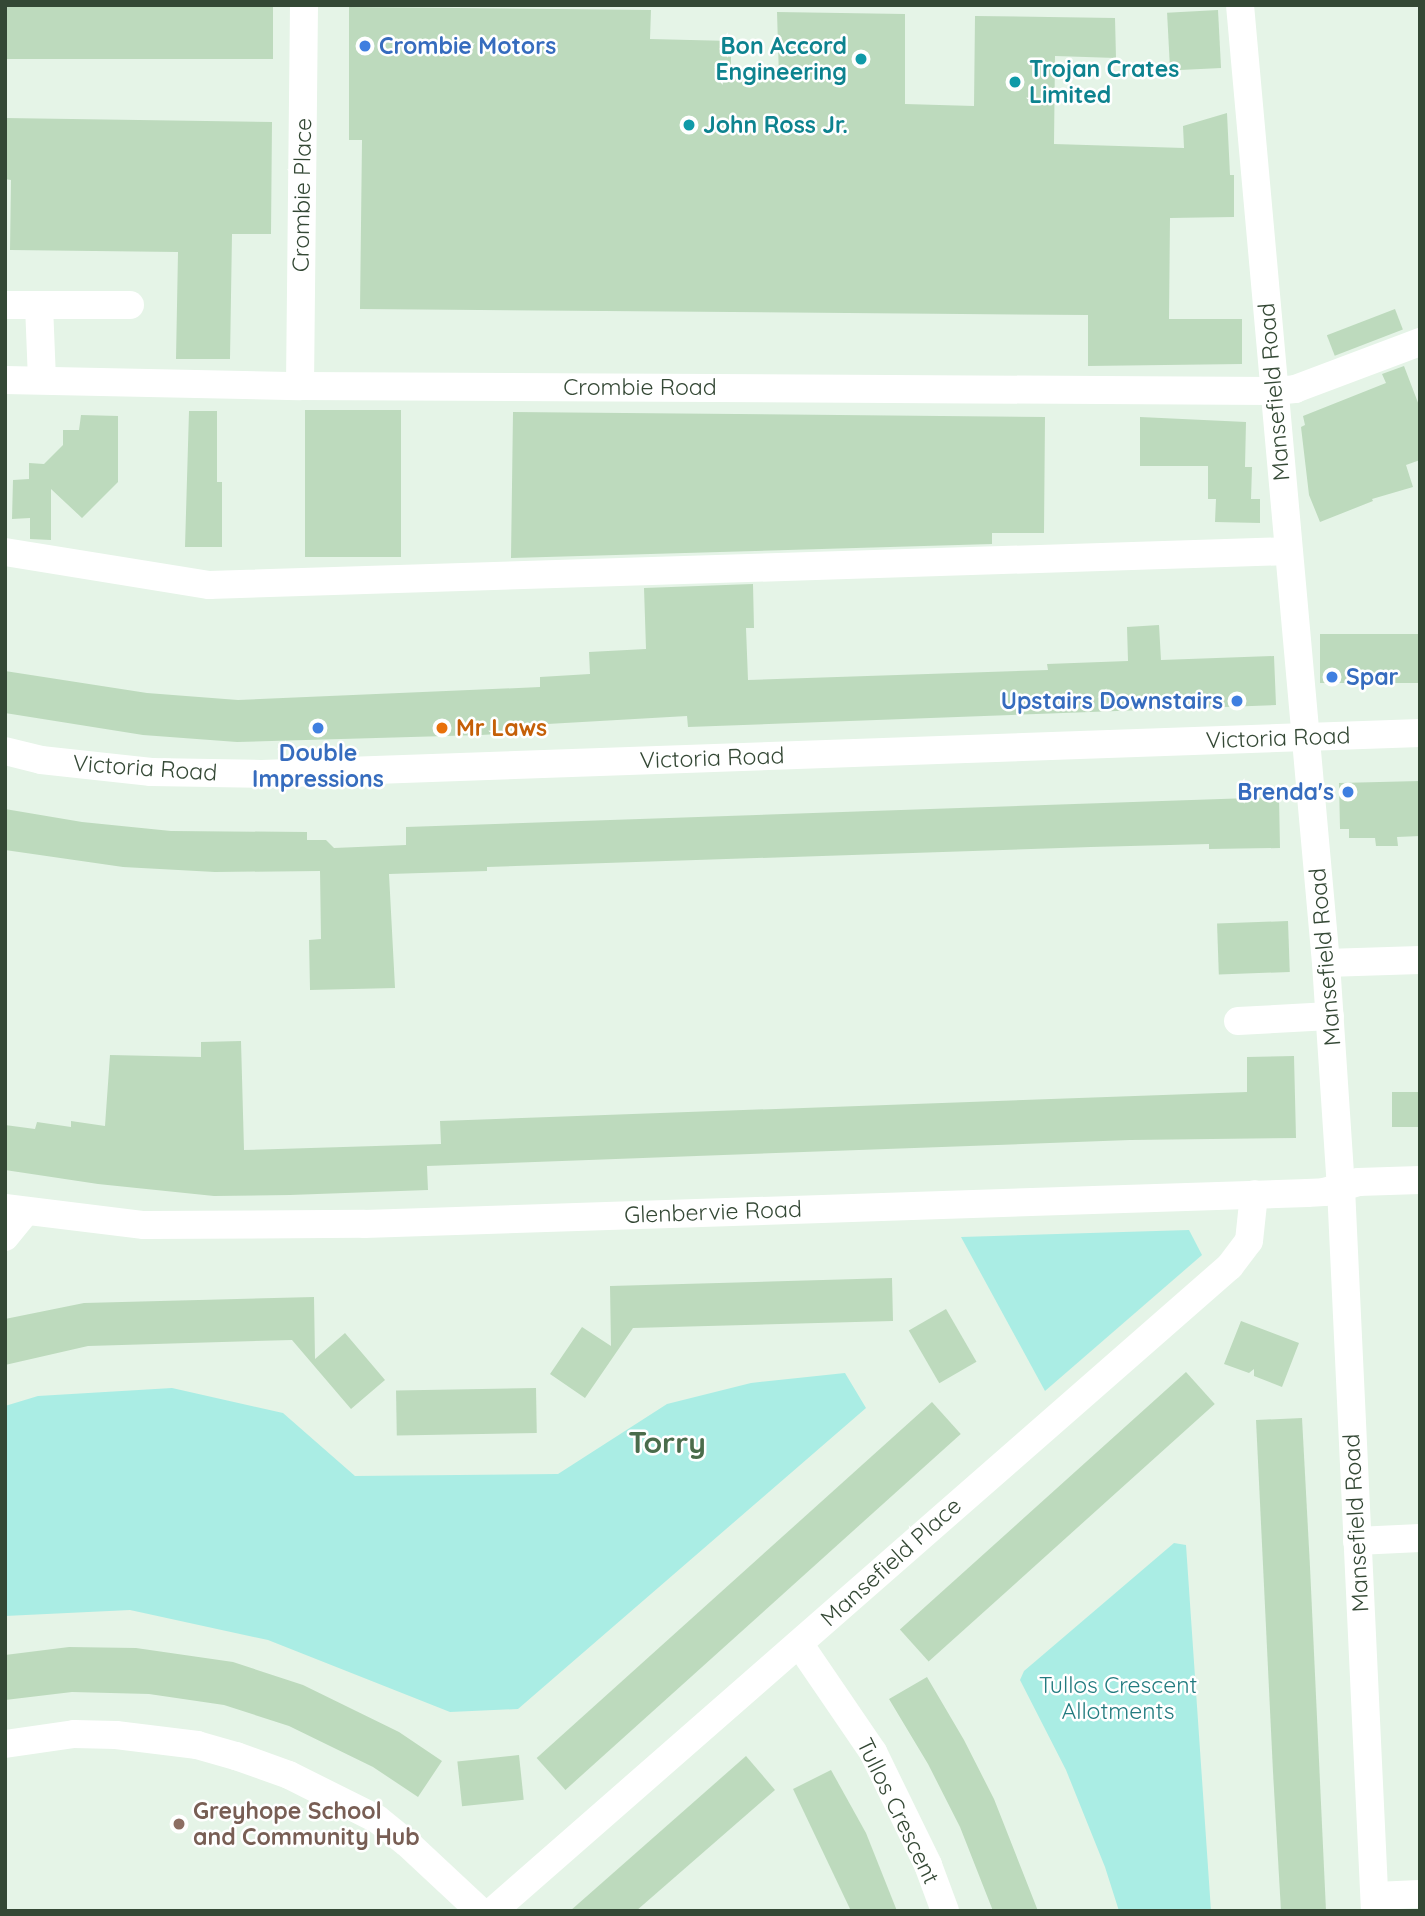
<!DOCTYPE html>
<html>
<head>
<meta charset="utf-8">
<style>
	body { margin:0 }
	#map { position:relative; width:1425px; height:1916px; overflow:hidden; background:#e5f4e7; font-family:Quicksand,sans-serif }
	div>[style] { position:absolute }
	.green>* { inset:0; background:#aaede4 }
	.building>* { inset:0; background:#bddabd; transform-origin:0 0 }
	.minor>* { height:28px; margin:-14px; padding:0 14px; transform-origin:14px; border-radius:14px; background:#fff }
	.dots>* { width:19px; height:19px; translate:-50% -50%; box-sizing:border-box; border:4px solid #fff; border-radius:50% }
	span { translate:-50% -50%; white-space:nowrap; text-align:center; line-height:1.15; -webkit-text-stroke:5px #fff; paint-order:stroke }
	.shop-label { font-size:23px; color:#366cbe; font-weight:700 }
	.left { translate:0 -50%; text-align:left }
	.right { translate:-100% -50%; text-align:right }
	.culture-label { font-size:23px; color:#0d838f; font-weight:700 }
	.street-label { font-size:23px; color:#344835 }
	.food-label { font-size:23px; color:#c56008; font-weight:700 }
	.park-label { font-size:23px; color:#227b7f }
	.education-label { font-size:23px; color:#785e54; font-weight:700 }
	.district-label { font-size:30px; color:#4a6c4b; font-weight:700 }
	.frame { position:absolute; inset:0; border:7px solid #344835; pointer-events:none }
</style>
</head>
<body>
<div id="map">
	<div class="green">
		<i style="clip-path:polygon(1189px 1230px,1202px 1255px,1045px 1391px,961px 1237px)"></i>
		<i style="clip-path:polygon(845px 1373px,866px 1408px,518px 1709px,450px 1712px,268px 1640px,130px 1610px,5px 1616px,5px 1406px,38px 1396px,172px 1388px,283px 1413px,355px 1476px,558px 1474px,667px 1404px,751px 1383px)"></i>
		<i style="clip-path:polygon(1174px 1543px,1186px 1545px,1211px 1911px,1119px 1911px,1105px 1867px,1066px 1770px,1020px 1680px,1024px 1671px)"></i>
	</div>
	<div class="building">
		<i style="left:5px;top:5px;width:268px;height:54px"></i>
		<i style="clip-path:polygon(349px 7px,651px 10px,650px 39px,731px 41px,731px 76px,779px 78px,777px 12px,905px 14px,905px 104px,974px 106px,975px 16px,1115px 18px,1116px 58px,1055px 56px,1054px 144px,1184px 148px,1183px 126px,1227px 113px,1230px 175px,1234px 175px,1234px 217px,1170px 218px,1169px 319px,1242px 319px,1242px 364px,1088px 366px,1088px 315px,360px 309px,362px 140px,349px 140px)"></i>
		<i style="left:1218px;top:10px;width:58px;height:51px;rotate:87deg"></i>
		<i style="clip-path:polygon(5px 118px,272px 122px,271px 234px,232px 234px,230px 359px,176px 359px,178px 252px,10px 250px,11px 180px,5px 179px)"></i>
		<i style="left:1395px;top:309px;width:22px;height:73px;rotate:69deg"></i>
		<i style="clip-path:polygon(1404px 366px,1420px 408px,1420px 460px,1406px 465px,1413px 487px,1372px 499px,1373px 501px,1320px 522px,1309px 495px,1301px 427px,1305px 425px,1303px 416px,1386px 383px,1382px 374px)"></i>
		<i style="left:305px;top:410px;width:96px;height:147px"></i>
		<i style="clip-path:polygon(189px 411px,217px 411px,217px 482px,222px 482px,222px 547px,185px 547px)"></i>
		<i style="clip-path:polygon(513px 412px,1045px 417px,1044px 533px,992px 533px,992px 544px,511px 558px)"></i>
		<i style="clip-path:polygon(81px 415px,118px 416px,118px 482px,82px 518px,51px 489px,51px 540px,30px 539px,30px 518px,12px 519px,13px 480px,29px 479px,29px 463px,44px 464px,63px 445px,63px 430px,79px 430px)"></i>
		<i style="clip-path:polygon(1140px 417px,1246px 422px,1245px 467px,1252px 467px,1251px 499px,1260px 499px,1260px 523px,1215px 522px,1216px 499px,1208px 499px,1208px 466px,1140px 466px)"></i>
		<i style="clip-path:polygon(753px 584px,754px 628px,746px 628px,748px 680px,1048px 670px,1047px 664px,1128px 661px,1127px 627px,1159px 625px,1161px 660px,1274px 656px,1276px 705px,688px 727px,687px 716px,530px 725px,531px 732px,481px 735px,237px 742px,143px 735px,5px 713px,5px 671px,147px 693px,238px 700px,540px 687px,540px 677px,590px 674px,589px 652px,646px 649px,644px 588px)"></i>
		<i style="left:1420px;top:634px;width:49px;height:100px;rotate:90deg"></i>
		<i style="clip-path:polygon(1420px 781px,1420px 836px,1397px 837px,1398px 846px,1376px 846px,1375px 838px,1349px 838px,1349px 829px,1340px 829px,1339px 783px)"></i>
		<i style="clip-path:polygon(1279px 797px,1280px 848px,1209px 849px,1209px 844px,1091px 847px,487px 867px,487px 871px,389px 874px,395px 988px,310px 990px,309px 940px,321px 939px,320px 871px,215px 872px,123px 867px,5px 850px,5px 809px,82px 822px,171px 831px,307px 832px,307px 840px,326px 840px,334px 848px,406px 845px,406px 827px)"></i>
		<i style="left:1288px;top:921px;width:51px;height:71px;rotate:88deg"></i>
		<i style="clip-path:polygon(241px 1041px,244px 1150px,441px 1144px,440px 1121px,1247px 1092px,1247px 1057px,1294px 1056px,1296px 1138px,1130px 1140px,427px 1166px,428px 1190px,290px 1195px,214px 1196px,98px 1184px,5px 1170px,5px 1125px,35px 1129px,37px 1122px,71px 1127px,71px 1121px,105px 1126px,110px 1055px,201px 1057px,201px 1042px)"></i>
		<i style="left:1420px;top:1092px;width:35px;height:28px;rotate:90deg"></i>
		<i style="clip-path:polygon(892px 1278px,893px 1321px,633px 1328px,585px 1398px,550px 1374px,582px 1327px,611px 1346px,610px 1286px)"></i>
		<i style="clip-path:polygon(314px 1297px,315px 1359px,345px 1333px,385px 1380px,351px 1409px,292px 1340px,88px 1346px,5px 1365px,5px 1319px,84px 1303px)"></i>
		<i style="left:946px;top:1309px;width:61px;height:43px;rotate:60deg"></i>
		<i style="clip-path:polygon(1241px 1321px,1299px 1343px,1282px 1387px,1254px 1376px,1254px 1369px,1249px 1373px,1224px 1364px)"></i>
		<i style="left:1186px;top:1372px;width:43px;height:385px;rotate:48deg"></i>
		<i style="left:536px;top:1388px;width:45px;height:140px;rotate:89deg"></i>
		<i style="left:932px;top:1402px;width:43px;height:532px;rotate:48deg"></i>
		<i style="clip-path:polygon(1302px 1418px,1310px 1567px,1326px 1911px,1281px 1911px,1273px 1772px,1256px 1420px)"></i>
		<i style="clip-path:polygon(69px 1647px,136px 1648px,233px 1662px,303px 1685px,399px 1732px,442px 1761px,418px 1797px,373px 1767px,289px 1726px,224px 1705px,149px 1694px,72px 1692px,5px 1700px,5px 1655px)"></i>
		<i style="clip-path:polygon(927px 1677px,964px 1740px,994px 1799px,1038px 1911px,993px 1911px,960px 1827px,928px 1764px,889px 1699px)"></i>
		<i style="left:519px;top:1755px;width:45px;height:62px;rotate:84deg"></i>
		<i style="clip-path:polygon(746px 1756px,775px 1790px,636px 1911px,570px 1911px)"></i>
		<i style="clip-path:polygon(831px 1770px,866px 1833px,897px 1911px,851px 1911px,793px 1789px)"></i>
	</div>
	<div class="minor">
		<i style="left:1240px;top:5px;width:962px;rotate:84.87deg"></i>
		<i style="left:1326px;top:963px;width:225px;rotate:86.2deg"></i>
		<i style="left:1341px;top:1188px;width:724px;rotate:87.31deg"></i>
		<i style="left:5px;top:305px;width:34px"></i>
		<i style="left:39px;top:305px;width:75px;rotate:87.7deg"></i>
		<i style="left:39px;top:305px;width:91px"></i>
		<i style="left:5px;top:380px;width:295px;rotate:1.2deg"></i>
		<i style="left:300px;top:386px;width:974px;rotate:0.29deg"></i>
		<i style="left:1274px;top:391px;width:21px;rotate:-5deg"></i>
		<i style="left:1295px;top:389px;width:134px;rotate:-20.6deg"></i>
		<i style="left:300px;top:386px;width:381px;rotate:-89.4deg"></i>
		<i style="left:5px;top:552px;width:207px;rotate:9.2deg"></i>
		<i style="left:209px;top:585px;width:1080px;rotate:-1.8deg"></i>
		<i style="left:5px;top:751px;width:37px;rotate:14deg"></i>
		<i style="left:41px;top:760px;width:111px;rotate:6.2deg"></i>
		<i style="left:151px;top:772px;width:110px;rotate:1deg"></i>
		<i style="left:261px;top:774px;width:1160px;rotate:-2.03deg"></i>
		<i style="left:1326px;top:963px;width:94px;rotate:-1.8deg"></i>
		<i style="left:1238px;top:1021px;width:92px;rotate:-3.1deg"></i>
		<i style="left:5px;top:1208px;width:140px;rotate:7deg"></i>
		<i style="left:144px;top:1225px;width:220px;rotate:-0.3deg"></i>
		<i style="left:364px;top:1224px;width:944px;rotate:-1.88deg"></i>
		<i style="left:1307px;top:1193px;width:17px;rotate:-3deg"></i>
		<i style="left:1324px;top:1192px;width:35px;rotate:-16deg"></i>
		<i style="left:1358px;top:1182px;width:62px;rotate:-1.8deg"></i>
		<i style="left:5px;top:1237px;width:32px;rotate:-51deg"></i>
		<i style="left:1357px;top:1541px;width:63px;rotate:-2.7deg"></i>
		<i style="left:800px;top:1645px;width:130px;rotate:55.7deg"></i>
		<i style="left:873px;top:1752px;width:126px;rotate:64deg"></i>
		<i style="left:928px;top:1865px;width:49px;rotate:69.7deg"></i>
		<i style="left:5px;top:1744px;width:70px;rotate:-8.2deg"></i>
		<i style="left:74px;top:1734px;width:42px;rotate:1.4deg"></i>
		<i style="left:116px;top:1735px;width:82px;rotate:7deg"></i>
		<i style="left:197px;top:1745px;width:41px;rotate:15.8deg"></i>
		<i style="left:236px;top:1756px;width:56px;rotate:19.7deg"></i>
		<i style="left:289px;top:1775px;width:98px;rotate:26.6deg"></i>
		<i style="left:377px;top:1819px;width:38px;rotate:39deg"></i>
		<i style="left:407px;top:1843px;width:100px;rotate:43deg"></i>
		<i style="left:1375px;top:1896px;width:45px;rotate:-2.5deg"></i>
		<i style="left:493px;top:1911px;width:979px;rotate:-41.19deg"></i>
		<i style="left:1230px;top:1266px;width:31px;rotate:-53deg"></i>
		<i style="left:1249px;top:1241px;width:47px;rotate:-83.9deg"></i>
	</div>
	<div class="dots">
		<i style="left:365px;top:46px;background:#3f7fe0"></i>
		<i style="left:861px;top:59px;background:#0f9aa8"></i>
		<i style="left:1015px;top:82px;background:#0f9aa8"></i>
		<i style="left:689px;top:125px;background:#0f9aa8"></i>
		<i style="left:1332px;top:677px;background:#3f7fe0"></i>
		<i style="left:1237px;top:701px;background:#3f7fe0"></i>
		<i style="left:318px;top:728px;background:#3f7fe0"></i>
		<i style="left:442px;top:728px;background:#e8710a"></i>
		<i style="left:1348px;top:792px;background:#3f7fe0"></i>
		<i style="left:179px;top:1824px;background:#8d6e63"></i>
	</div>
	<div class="shop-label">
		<span class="left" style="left:379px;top:46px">Crombie Motors</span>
		<span class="left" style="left:1346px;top:677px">Spar</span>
		<span class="right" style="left:1223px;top:701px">Upstairs Downstairs</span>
		<span style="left:318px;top:766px">Double<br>Impressions</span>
		<span class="right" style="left:1334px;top:792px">Brenda's</span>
	</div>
	<div class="culture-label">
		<span class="right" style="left:847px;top:59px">Bon Accord<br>Engineering</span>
		<span class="left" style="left:1029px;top:82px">Trojan Crates<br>Limited</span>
		<span class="left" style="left:703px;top:125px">John Ross Jr.</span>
	</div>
	<div class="street-label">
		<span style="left:302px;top:195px;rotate:-89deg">Crombie Place</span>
		<span style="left:640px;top:387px">Crombie Road</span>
		<span style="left:1274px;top:392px;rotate:-95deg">Mansefield Road</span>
		<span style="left:1278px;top:738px;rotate:-2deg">Victoria Road</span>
		<span style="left:712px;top:758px;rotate:-2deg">Victoria Road</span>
		<span style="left:145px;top:768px;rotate:4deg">Victoria Road</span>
		<span style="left:1325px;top:957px;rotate:-95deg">Mansefield Road</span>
		<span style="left:713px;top:1212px;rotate:-2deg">Glenbervie Road</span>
		<span style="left:1356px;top:1523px;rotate:-93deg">Mansefield Road</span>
		<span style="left:891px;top:1562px;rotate:-42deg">Mansefield Place</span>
		<span style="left:898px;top:1811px;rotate:64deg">Tullos Crescent</span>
	</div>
	<div class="food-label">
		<span class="left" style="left:456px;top:728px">Mr Laws</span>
	</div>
	<div class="park-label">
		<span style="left:1118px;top:1698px">Tullos Crescent<br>Allotments</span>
	</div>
	<div class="education-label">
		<span class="left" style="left:193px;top:1824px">Greyhope School<br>and Community Hub</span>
	</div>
	<div class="district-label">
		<span style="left:667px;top:1442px">Torry</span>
	</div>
	<div class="frame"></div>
</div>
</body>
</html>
